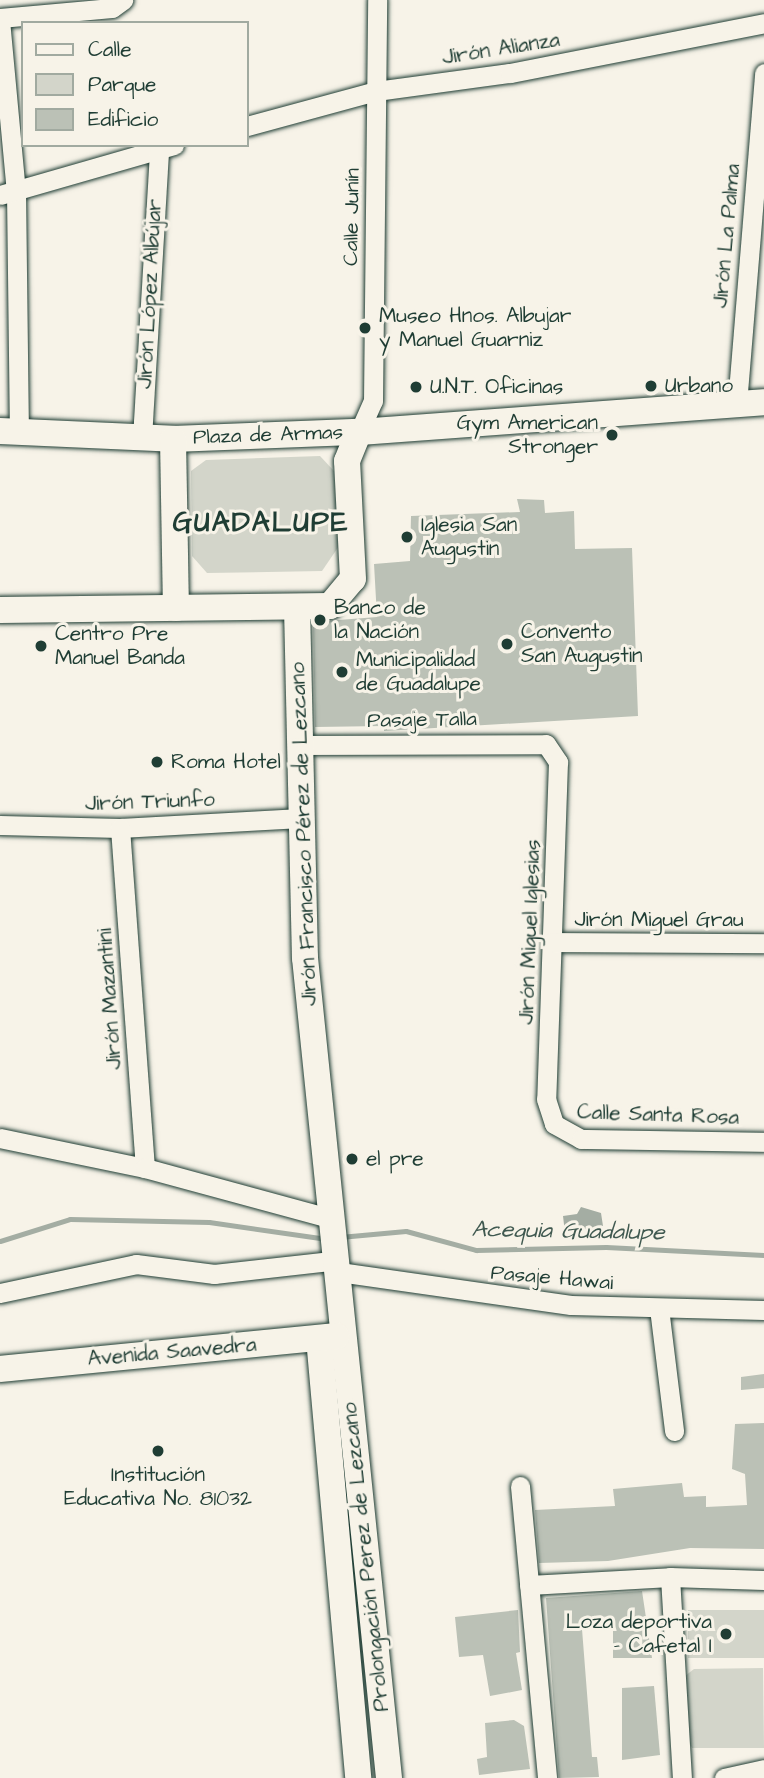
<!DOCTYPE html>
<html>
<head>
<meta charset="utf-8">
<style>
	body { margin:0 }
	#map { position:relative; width:764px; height:1778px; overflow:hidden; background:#f7f3e8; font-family:"Architects Daughter",sans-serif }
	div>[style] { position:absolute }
	.green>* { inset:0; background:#d3d5ca; transform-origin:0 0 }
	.water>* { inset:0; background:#a4ada3 }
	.stream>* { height:5px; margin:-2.5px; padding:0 2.5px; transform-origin:2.5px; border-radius:2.5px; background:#a4ada3 }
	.building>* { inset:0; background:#bbc1b6 }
	.roads { filter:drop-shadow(0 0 2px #1f3d34) drop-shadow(0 0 2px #1f3d34) }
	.street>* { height:19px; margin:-9.5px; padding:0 9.5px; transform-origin:9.5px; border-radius:9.5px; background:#f7f3e8 }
	.secondary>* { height:26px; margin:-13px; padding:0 13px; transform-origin:13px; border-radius:13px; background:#f7f3e8 }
	.dots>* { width:19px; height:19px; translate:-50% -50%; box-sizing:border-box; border:4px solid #f7f3e8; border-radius:50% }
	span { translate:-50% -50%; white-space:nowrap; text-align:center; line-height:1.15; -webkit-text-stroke:6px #f7f3e8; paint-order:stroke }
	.street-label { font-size:21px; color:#1f3d34 }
	.poi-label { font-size:21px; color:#1f3d34 }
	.left { translate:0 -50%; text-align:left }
	.right { translate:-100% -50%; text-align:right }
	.water-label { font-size:23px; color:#405950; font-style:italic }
	.district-label { font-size:28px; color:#1f3d34; font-weight:700; letter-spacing:2px }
	.legend { position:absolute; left:21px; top:21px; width:228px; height:126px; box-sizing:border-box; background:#f7f3e8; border:2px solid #a1aaa0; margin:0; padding:9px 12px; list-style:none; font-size:21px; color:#1f3d34 }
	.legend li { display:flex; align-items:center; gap:14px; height:35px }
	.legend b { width:35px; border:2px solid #a1aaa0 }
</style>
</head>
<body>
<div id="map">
	<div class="green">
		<i style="clip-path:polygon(320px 456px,334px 471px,339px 546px,322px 571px,207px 573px,192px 556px,191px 471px,206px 460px)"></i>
		<i style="left:764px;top:1610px;width:48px;height:76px;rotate:90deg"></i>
		<i style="clip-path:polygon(763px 1668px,764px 1748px,692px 1748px,687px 1738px,685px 1676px,694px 1669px)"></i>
	</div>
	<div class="water">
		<i style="clip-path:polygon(581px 1207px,601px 1213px,603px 1226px,565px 1233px,563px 1216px,577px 1214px)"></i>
	</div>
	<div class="stream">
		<i style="left:340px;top:1237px;width:66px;rotate:-5.2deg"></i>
		<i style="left:406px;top:1231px;width:73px;rotate:15.2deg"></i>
		<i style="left:476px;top:1250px;width:130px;rotate:-1.3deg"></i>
		<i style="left:606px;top:1247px;width:158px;rotate:2.9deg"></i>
		<i style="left:0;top:1241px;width:73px;rotate:-17.4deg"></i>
		<i style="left:70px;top:1219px;width:139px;rotate:1.2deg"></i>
		<i style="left:209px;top:1222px;width:119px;rotate:8.2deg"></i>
	</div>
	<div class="building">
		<i style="clip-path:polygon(517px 499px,544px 500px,545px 513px,574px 511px,575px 549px,632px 548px,638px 716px,384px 731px,384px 726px,315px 727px,313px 622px,377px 617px,374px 564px,410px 561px,411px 516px,520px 512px)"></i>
		<i style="clip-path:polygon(764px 1374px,764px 1388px,741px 1390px,741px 1377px)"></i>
		<i style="clip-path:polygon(764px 1423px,764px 1549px,690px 1548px,608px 1561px,539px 1563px,535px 1510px,615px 1506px,613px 1489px,682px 1483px,684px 1497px,706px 1496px,706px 1507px,747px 1505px,745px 1474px,732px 1469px,735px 1424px)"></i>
		<i style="clip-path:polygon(642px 1591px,652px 1658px,613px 1658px,613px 1625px,582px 1629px,592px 1757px,597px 1757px,599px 1777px,559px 1778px,546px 1598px)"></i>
		<i style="clip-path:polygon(518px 1610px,520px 1652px,516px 1653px,522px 1690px,490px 1696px,483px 1655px,459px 1657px,455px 1617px)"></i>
		<i style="clip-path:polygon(654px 1686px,660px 1755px,622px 1760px,622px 1688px)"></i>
		<i style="clip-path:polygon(514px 1720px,524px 1726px,530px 1769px,479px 1775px,477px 1759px,487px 1757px,485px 1723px)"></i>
	</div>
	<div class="roads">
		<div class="street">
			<i style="left:0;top:18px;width:112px;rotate:-5.1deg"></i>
			<i style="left:112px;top:8px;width:14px;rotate:-36deg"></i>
			<i style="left:0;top:20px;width:172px;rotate:84.7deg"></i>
			<i style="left:16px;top:191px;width:242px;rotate:89.3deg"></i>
			<i style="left:247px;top:126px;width:134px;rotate:-15.2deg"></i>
			<i style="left:376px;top:91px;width:135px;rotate:-7.7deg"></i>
			<i style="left:510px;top:73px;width:259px;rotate:-11.1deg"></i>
			<i style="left:0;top:195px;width:181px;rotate:-16deg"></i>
			<i style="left:737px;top:404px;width:332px;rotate:-85.3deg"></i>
			<i style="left:359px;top:432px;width:34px;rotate:-66deg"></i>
			<i style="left:373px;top:401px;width:401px;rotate:-89.4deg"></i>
			<i style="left:142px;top:438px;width:289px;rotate:-86.6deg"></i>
			<i style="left:297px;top:745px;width:249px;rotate:-0.2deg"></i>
			<i style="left:546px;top:744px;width:22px;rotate:56deg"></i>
			<i style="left:558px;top:762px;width:337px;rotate:92deg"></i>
			<i style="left:546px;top:1099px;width:26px;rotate:72deg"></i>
			<i style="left:554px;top:1124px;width:31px;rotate:29deg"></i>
			<i style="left:581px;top:1139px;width:183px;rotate:0.9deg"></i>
			<i style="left:0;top:825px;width:120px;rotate:1.4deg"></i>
			<i style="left:120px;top:828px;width:181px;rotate:-3.2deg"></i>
			<i style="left:120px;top:828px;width:341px;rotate:85.8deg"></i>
			<i style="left:553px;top:942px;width:211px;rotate:0.3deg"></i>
			<i style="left:0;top:1138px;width:148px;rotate:11.7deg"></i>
			<i style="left:145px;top:1168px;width:195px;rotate:15.2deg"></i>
			<i style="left:339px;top:1272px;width:234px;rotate:8.1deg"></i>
			<i style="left:571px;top:1305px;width:193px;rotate:1.5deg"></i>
			<i style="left:0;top:1293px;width:139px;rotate:-12deg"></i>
			<i style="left:136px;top:1264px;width:79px;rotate:7.3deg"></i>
			<i style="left:214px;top:1274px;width:125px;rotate:-6.4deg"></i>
			<i style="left:659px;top:1308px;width:124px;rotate:83deg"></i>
			<i style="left:520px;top:1486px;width:293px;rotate:84.7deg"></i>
			<i style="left:670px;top:1577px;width:201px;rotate:86.6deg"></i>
			<i style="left:529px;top:1585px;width:141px;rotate:-3.2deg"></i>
			<i style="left:670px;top:1577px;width:94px;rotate:1.8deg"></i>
			<i style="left:724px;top:1778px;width:41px;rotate:-12.7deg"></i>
		</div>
		<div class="secondary">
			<i style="left:0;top:431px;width:173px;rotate:2.6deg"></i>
			<i style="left:173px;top:439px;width:186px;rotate:-2.2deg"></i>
			<i style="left:359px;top:432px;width:406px;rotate:-4.2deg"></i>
			<i style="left:173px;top:439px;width:169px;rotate:89deg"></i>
			<i style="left:297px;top:607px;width:351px;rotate:88.7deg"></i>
			<i style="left:305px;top:958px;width:824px;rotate:84.15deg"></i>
			<i style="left:0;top:610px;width:330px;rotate:-0.7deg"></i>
			<i style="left:330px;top:606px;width:35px;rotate:-50deg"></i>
			<i style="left:353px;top:579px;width:118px;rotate:-92.9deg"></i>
			<i style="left:347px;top:461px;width:31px;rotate:-68deg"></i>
			<i style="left:319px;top:1338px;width:442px;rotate:84.9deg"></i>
			<i style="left:0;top:1369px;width:338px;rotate:-5.6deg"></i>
		</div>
	</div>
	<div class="dots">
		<i style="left:365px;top:328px;background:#1f3d34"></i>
		<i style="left:651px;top:386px;background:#1f3d34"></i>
		<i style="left:416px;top:387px;background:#1f3d34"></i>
		<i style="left:612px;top:435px;background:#1f3d34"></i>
		<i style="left:407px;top:537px;background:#1f3d34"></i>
		<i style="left:320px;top:620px;background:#1f3d34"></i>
		<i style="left:507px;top:644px;background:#1f3d34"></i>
		<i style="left:41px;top:646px;background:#1f3d34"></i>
		<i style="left:342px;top:672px;background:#1f3d34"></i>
		<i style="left:157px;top:762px;background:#1f3d34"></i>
		<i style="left:352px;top:1159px;background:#1f3d34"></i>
		<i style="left:158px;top:1451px;background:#1f3d34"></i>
		<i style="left:726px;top:1634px;background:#1f3d34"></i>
	</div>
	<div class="street-label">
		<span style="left:501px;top:49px;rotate:-9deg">Jirón Alianza</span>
		<span style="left:352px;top:217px;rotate:-89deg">Calle Junín</span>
		<span style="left:727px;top:236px;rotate:-85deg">Jirón La Palma</span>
		<span style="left:150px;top:294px;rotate:-87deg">Jirón López Albújar</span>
		<span style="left:268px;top:435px;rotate:-2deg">Plaza de Armas</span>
		<span style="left:422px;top:720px;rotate:-1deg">Pasaje Talla</span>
		<span style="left:150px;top:802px;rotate:-2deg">Jirón Triunfo</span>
		<span style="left:304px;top:834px;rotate:-92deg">Jirón Francisco Pérez de Lezcano</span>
		<span style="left:659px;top:920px">Jirón Miguel Grau</span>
		<span style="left:530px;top:932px;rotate:-88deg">Jirón Miguel Iglesias</span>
		<span style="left:110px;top:999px;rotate:-94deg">Jirón Mazantini</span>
		<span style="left:658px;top:1115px;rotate:2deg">Calle Santa Rosa</span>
		<span style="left:552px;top:1278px;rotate:5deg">Pasaje Hawai</span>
		<span style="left:172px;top:1352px;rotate:-5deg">Avenida Saavedra</span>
		<span style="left:366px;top:1557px;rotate:-96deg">Prolongación Perez de Lezcano</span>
	</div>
	<div class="poi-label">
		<span class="left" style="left:379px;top:328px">Museo Hnos. Albujar<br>y Manuel Guarniz</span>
		<span class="left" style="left:665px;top:386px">Urbano</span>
		<span class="left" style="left:430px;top:387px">U.N.T. Oficinas</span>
		<span class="right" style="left:598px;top:435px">Gym American<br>Stronger</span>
		<span class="left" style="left:421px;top:537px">Iglesia San<br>Augustin</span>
		<span class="left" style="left:334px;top:620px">Banco de<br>la Nación</span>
		<span class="left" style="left:521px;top:644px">Convento<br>San Augustin</span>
		<span class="left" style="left:55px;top:646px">Centro Pre<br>Manuel Banda</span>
		<span class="left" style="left:356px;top:672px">Municipalidad<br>de Guadalupe</span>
		<span class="left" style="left:171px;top:762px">Roma Hotel</span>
		<span class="left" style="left:366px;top:1159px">el pre</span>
		<span style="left:158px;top:1487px">Institución<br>Educativa No. 81032</span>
		<span class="right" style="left:712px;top:1634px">Loza deportiva<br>- Cafetal I</span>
	</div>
	<div class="water-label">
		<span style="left:568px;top:1231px;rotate:1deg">Acequia Guadalupe</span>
	</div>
	<div class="district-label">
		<span style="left:261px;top:523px">GUADALUPE</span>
	</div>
	<ul class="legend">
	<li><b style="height:9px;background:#f7f3e8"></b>Calle</li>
	<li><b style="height:19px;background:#d3d5ca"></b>Parque</li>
	<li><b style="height:19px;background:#bbc1b6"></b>Edificio</li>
	</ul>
</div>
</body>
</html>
